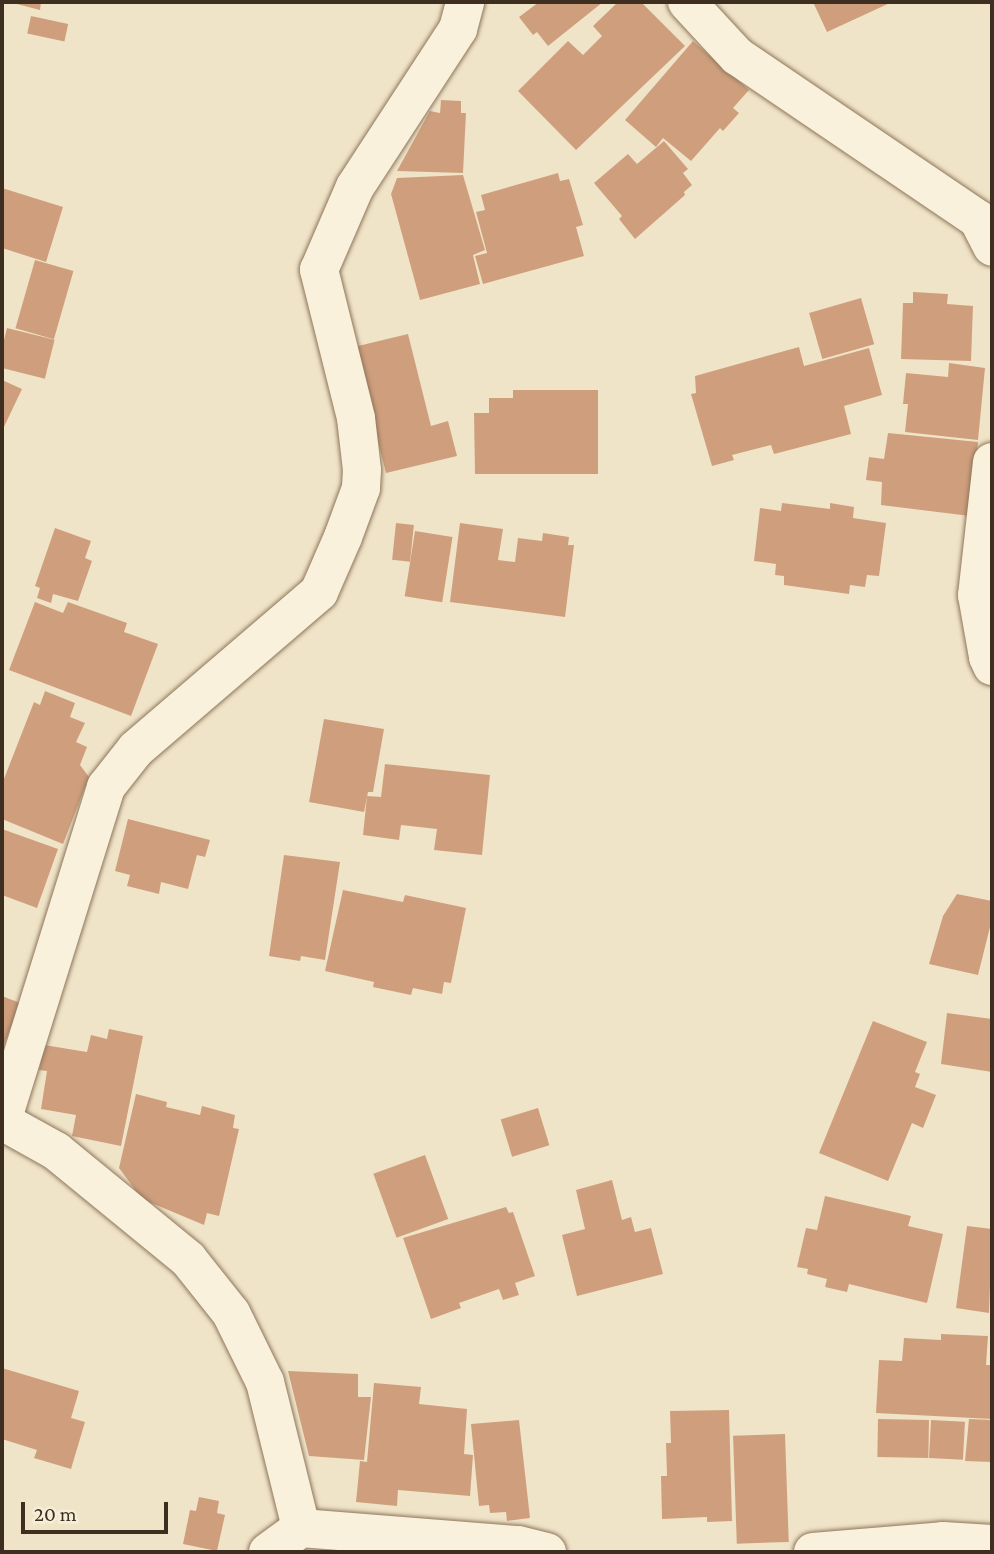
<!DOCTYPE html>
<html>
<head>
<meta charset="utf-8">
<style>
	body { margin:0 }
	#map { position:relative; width:994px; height:1554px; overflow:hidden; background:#f0e4c8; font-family:"Crimson Pro",serif }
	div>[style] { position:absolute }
	.building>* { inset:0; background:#cf9f7d; transform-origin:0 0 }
	.roads { filter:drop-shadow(0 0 2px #8d765c) drop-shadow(0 0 2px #8d765c) }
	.minor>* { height:38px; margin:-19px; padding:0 19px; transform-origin:19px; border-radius:19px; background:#faf1dc }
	span { translate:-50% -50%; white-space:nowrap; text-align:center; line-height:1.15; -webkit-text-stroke:6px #f7eed8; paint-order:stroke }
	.frame { position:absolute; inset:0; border:4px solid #3d2e20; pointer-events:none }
	.scale { position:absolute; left:21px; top:1502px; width:147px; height:32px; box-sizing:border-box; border:4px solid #3d2e20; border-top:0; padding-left:9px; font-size:21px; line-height:24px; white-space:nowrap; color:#3d2e20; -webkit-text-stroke:5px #f7eed8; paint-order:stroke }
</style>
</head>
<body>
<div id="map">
	<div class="building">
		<i style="clip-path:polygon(9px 2px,41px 2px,40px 10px)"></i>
		<i style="clip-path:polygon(539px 2px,603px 2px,548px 46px,537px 32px,533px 35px,519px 17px)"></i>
		<i style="clip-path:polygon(618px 2px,641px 2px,685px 46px,576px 150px,518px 91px,568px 41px,583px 55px,602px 36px,593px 26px)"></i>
		<i style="clip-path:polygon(813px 2px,892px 2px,827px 32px)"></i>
		<i style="left:31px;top:16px;width:38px;height:18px;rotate:12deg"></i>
		<i style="clip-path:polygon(693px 41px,749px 90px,733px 108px,739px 113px,723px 131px,720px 128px,691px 161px,663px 138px,656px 147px,625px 120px)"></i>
		<i style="clip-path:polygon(441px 100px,461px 101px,461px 113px,466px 113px,463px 173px,397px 171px,430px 111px,440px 113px)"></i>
		<i style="clip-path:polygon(664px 141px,688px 169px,683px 173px,692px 185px,684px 192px,685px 195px,635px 239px,619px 219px,622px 216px,594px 183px,628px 154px,637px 164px)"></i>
		<i style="clip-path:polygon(558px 173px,560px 181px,569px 179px,583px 225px,576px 227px,584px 256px,483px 284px,475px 256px,487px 253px,476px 212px,485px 210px,481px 195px)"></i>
		<i style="clip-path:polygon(463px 175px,485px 250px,473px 255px,480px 284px,420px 300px,391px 194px,397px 178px)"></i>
		<i style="clip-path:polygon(2px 188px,63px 207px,46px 262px,2px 248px)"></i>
		<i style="left:35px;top:260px;width:40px;height:71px;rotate:16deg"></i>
		<i style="clip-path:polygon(913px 292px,948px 294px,947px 304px,973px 306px,971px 361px,901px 359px,903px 303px,913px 303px)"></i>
		<i style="left:861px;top:298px;width:48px;height:54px;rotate:74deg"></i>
		<i style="left:7px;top:328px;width:49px;height:40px;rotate:14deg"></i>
		<i style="clip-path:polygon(408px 334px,431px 426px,448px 421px,457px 456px,386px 473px,354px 347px)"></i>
		<i style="clip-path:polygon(799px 347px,804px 366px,869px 348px,882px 395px,844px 406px,851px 434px,774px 454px,771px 445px,732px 455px,734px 460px,712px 466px,691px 394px,696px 393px,695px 376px)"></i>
		<i style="clip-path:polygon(949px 363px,985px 368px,978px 440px,905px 432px,908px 404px,903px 404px,906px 373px,948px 377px)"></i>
		<i style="clip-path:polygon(2px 380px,22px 389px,2px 431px)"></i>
		<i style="clip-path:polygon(513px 390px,598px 390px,598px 474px,475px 474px,474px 413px,489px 413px,489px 398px,513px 398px)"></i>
		<i style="clip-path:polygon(888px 433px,978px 442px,970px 516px,881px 505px,882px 482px,866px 480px,869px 457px,884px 459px)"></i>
		<i style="clip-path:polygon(782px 503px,830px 509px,830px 503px,854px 507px,853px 518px,886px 523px,879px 576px,867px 575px,865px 587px,850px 585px,849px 594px,784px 585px,784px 576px,775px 575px,776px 564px,754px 561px,760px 508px,781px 511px)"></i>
		<i style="left:396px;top:523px;width:18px;height:37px;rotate:6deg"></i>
		<i style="clip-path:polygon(460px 523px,503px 529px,498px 560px,515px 562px,518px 538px,542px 541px,543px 533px,569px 537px,568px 545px,574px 545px,565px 617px,450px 602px)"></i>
		<i style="clip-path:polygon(55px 528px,91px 541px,85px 558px,92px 561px,78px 601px,53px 594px,51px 603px,37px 598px,40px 588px,35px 586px)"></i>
		<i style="left:415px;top:531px;width:38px;height:66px;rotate:9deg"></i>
		<i style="clip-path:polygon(35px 602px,63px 613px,68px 602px,127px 623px,124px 632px,158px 644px,131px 716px,9px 670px)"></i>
		<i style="clip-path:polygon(45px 691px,75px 703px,70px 717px,85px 723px,76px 742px,87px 747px,80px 765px,89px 777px,63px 844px,2px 819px,2px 784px,34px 702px,40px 705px)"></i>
		<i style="clip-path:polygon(324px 719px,384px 729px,373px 792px,368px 792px,364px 812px,309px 802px)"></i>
		<i style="clip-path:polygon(385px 764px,490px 775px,482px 855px,434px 850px,437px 829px,401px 825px,399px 840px,363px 835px,367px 796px,381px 797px)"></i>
		<i style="clip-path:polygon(128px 819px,210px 840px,205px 857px,197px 855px,188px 889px,161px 882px,159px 894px,127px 886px,130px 875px,115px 871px)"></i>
		<i style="clip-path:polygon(2px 829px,58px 849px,37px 908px,2px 895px)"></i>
		<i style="clip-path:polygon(284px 855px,340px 862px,325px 960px,301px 956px,300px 961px,269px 956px)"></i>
		<i style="clip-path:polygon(343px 890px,403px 902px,405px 895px,466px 908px,451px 983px,444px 982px,442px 994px,413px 988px,411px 995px,373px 987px,374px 982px,325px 971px)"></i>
		<i style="clip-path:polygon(957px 894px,992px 901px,992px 919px,978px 975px,929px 964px,943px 916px)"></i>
		<i style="clip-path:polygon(2px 996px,20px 1003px,2px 1050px)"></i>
		<i style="clip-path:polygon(947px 1013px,992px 1019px,992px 1072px,941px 1064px)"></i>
		<i style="clip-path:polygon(873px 1021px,927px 1042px,915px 1072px,920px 1074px,915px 1087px,936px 1095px,923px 1128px,912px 1123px,888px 1181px,819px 1153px)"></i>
		<i style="clip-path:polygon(109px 1029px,143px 1036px,121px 1146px,72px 1136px,76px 1115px,41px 1109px,47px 1071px,39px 1070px,44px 1045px,87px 1052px,91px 1035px,107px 1039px)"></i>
		<i style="clip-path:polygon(136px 1094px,167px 1102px,166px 1107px,200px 1115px,202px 1106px,235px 1115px,233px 1128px,239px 1129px,219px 1216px,207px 1213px,204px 1225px,142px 1199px,119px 1168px)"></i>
		<i style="left:538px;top:1108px;width:39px;height:39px;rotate:73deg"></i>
		<i style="left:425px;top:1155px;width:68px;height:55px;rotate:70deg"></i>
		<i style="clip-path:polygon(612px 1180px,622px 1220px,631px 1217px,635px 1232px,651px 1228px,663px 1274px,577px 1296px,562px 1235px,585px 1229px,576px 1190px)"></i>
		<i style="clip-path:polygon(825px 1196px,911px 1216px,908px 1226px,943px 1234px,927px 1303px,849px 1284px,847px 1292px,825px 1287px,827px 1279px,807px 1274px,808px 1269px,797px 1267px,806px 1228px,817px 1230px)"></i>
		<i style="clip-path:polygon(506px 1207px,509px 1213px,513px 1212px,535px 1276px,515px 1283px,519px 1295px,503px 1300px,499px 1289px,459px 1303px,461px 1308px,431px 1319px,403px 1238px)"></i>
		<i style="clip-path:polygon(967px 1226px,992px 1229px,989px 1313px,956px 1308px)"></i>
		<i style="clip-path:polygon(941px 1334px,988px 1336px,986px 1365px,992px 1365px,992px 1419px,876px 1413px,879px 1360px,902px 1361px,904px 1338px,941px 1340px)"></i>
		<i style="clip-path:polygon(2px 1368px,79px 1391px,71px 1418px,85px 1422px,71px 1469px,34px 1458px,37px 1450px,2px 1439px)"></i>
		<i style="clip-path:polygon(288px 1371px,358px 1374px,358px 1397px,371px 1397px,364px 1460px,309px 1456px)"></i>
		<i style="clip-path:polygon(374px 1383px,421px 1387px,419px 1404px,467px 1409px,464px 1454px,473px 1455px,470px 1496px,398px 1490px,397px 1506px,356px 1502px,360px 1461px,367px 1462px)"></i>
		<i style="clip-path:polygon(729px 1410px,732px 1521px,707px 1522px,707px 1517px,662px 1519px,661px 1476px,667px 1476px,666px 1443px,671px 1443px,670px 1411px)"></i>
		<i style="left:878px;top:1419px;width:51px;height:38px;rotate:1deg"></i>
		<i style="clip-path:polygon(969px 1419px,992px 1420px,992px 1462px,965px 1461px)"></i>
		<i style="clip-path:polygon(519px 1420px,530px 1518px,507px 1521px,506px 1512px,490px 1513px,489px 1505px,479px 1506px,471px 1424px)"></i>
		<i style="left:931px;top:1420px;width:34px;height:38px;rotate:3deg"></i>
		<i style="left:785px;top:1434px;width:108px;height:52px;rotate:88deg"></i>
		<i style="clip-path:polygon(199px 1497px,219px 1501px,217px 1513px,225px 1515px,217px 1551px,183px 1544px,190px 1510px,196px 1511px)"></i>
	</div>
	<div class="roads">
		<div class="minor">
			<i style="left:687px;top:2px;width:74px;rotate:47.2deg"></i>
			<i style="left:737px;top:56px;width:291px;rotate:34.1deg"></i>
			<i style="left:978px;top:219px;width:31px;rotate:63deg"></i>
			<i style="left:992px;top:462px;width:134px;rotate:96.4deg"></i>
			<i style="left:977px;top:595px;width:63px;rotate:79.9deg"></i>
			<i style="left:988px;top:657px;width:10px;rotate:66deg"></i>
			<i style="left:2px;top:1121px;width:350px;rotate:-72.7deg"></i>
			<i style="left:106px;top:787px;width:48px;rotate:-51.7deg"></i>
			<i style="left:136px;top:749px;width:241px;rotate:-40.6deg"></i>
			<i style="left:319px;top:592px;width:60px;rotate:-66.4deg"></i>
			<i style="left:343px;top:537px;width:52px;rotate:-69.8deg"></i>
			<i style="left:361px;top:488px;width:18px;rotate:-87deg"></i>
			<i style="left:362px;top:470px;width:52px;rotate:-96.6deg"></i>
			<i style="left:356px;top:418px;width:153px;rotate:-104deg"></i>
			<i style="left:319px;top:270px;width:90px;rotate:-66.6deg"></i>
			<i style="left:355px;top:187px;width:189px;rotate:-56.9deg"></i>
			<i style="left:458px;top:29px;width:28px;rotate:-75deg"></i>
			<i style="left:2px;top:1121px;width:62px;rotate:29.1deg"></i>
			<i style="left:56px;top:1151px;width:171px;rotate:39.3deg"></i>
			<i style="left:188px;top:1259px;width:69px;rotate:51.5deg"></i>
			<i style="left:231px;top:1313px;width:77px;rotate:63.8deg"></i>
			<i style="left:265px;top:1382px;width:150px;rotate:76.1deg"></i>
			<i style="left:268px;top:1552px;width:41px;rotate:-36deg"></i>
			<i style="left:301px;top:1528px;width:218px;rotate:4.5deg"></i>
			<i style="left:518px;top:1545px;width:30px;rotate:14deg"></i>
			<i style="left:813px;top:1552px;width:130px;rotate:-4.8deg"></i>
			<i style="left:943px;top:1541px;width:49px;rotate:3.5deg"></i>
		</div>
	</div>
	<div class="frame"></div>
	<div class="scale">20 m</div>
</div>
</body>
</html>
